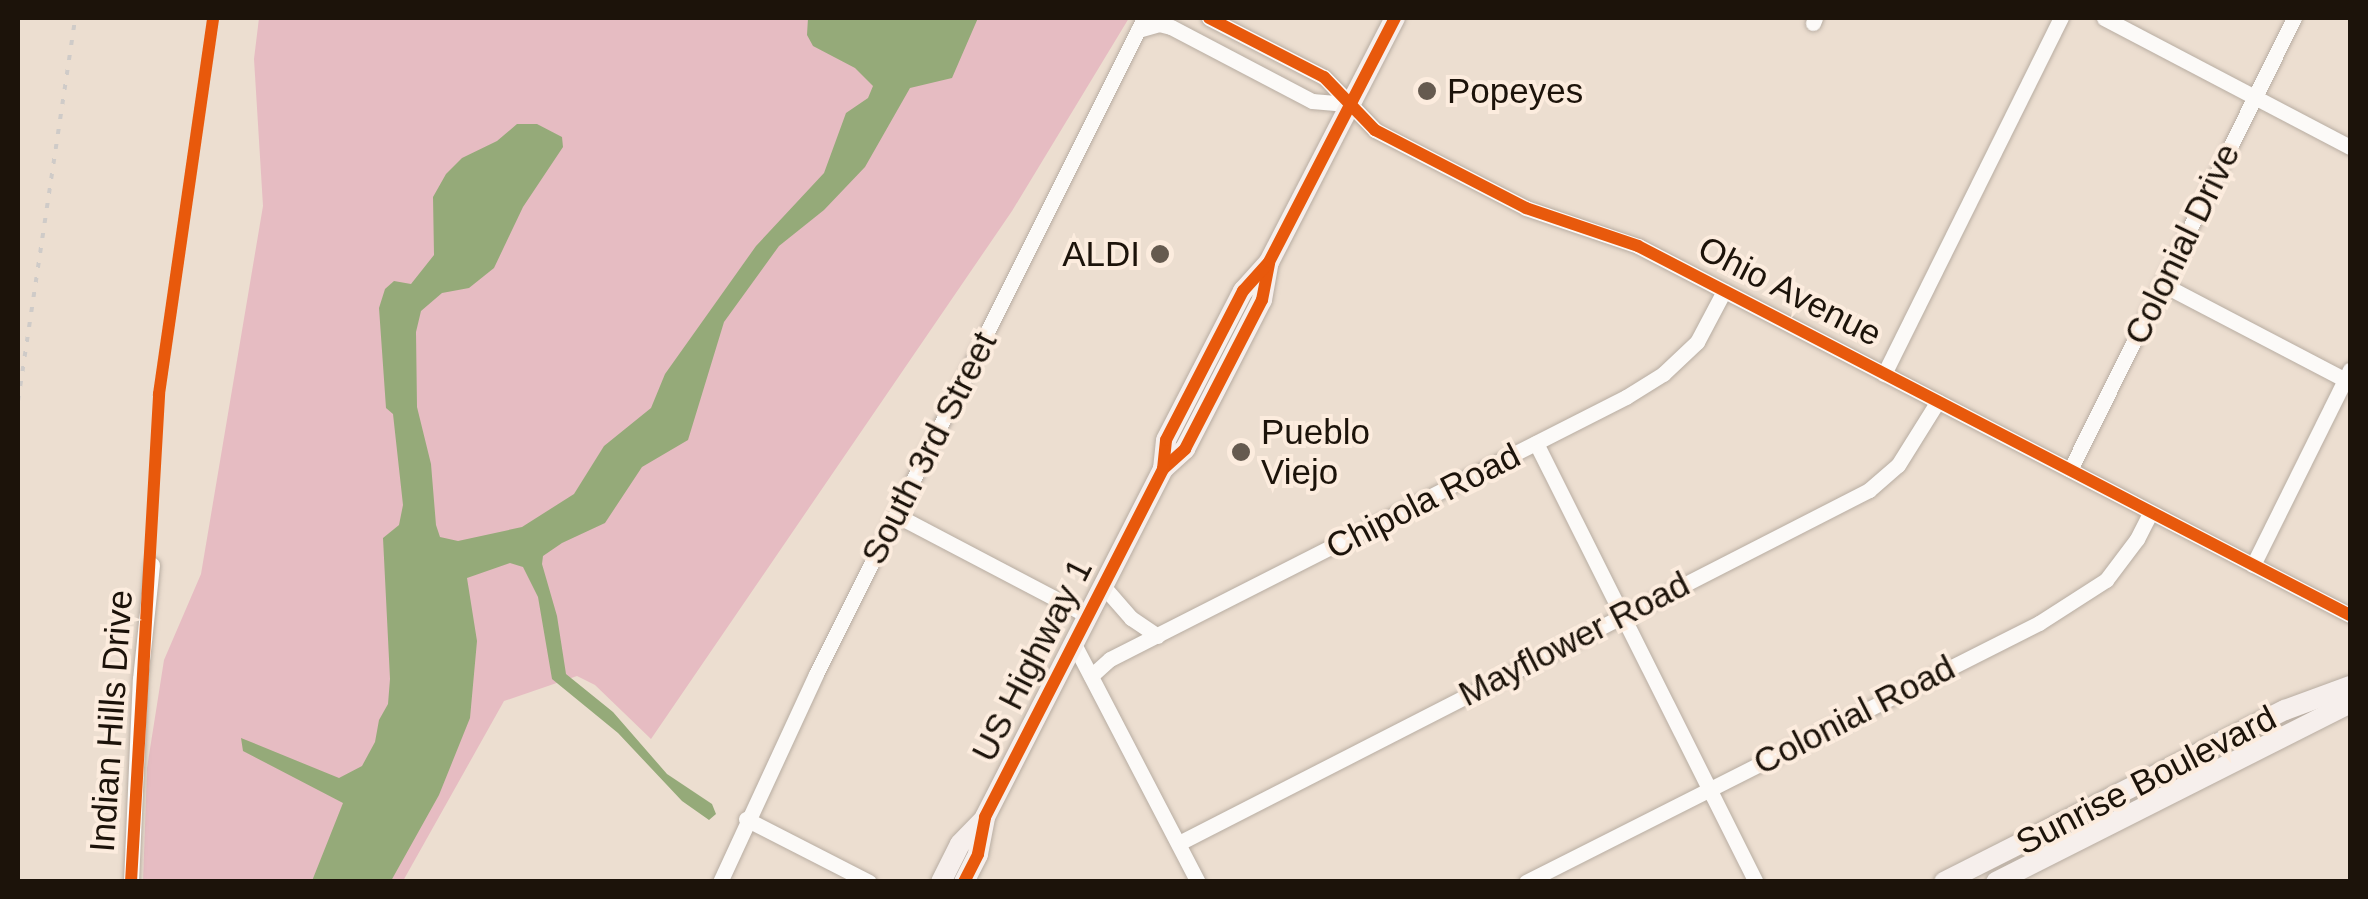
<!DOCTYPE html>
<html>
<head>
<meta charset="utf-8">
<style>
	body { margin:0 }
	#map { position:relative; width:2368px; height:899px; overflow:hidden; background:#ecded0; font-family:Helvetica,sans-serif }
	div>[style] { position:absolute }
	.green>* { inset:0; background:#e6bcc2 }
	.water>* { inset:0; background:#95aa79 }
	.roads { filter:drop-shadow(0 0 2px #b8ada2) drop-shadow(0 0 2px #b8ada2) }
	.minor>* { height:15px; margin:-7.5px; padding:0 7.5px; transform-origin:7.5px; border-radius:7.5px; background:#fcfaf8 }
	.major>* { height:20px; margin:-10px; padding:0 10px; transform-origin:10px; border-radius:10px; background:#f6efec }
	.rail>* { height:4px; margin-top:-2px; transform-origin:0; background:repeating-linear-gradient(90deg,#cfcbc8 0 5px,transparent 0 15px) }
	.cycleway>* { height:12px; margin:-6px; padding:0 6px; transform-origin:6px; border-radius:6px; background:#e8590c }
	.dots>* { width:28px; height:28px; translate:-50% -50%; box-sizing:border-box; border:5px solid #fcecde; border-radius:50% }
	span { translate:-50% -50%; white-space:nowrap; text-align:center; line-height:1.15; -webkit-text-stroke:8px #fcecde; paint-order:stroke }
	.poi-label { font-size:35px; color:#1c130a }
	.left { translate:0 -50%; text-align:left }
	.right { translate:-100% -50%; text-align:right }
	.street-label { font-size:35px; color:#1c130a }
	.frame { position:absolute; inset:0; border:20px solid #1c130a; pointer-events:none }
</style>
</head>
<body>
<div id="map">
	<div class="green">
		<i style="clip-path:polygon(259px 18px,1129px 18px,1012px 211px,651px 739px,595px 685px,577px 676px,504px 701px,403px 881px,143px 882px,147px 768px,164px 660px,201px 574px,263px 206px,254px 59px)"></i>
	</div>
	<div class="water">
		<i style="clip-path:polygon(808px 18px,978px 18px,952px 78px,910px 88px,865px 167px,824px 210px,779px 246px,724px 322px,688px 440px,642px 467px,605px 523px,562px 543px,543px 556px,542px 564px,557px 616px,566px 674px,613px 712px,667px 774px,712px 804px,716px 814px,709px 820px,682px 801px,618px 733px,552px 679px,538px 597px,523px 567px,510px 563px,467px 578px,477px 641px,470px 718px,439px 795px,391px 881px,312px 881px,343px 803px,243px 751px,241px 738px,339px 778px,362px 766px,375px 742px,379px 720px,388px 704px,390px 679px,383px 538px,399px 525px,403px 505px,393px 414px,386px 408px,379px 308px,385px 289px,394px 281px,411px 284px,434px 255px,433px 197px,446px 174px,462px 158px,497px 141px,517px 124px,537px 124px,562px 137px,563px 147px,523px 207px,494px 268px,469px 288px,442px 293px,421px 311px,416px 332px,417px 407px,431px 464px,436px 525px,440px 537px,458px 541px,522px 527px,574px 494px,604px 446px,651px 408px,665px 374px,756px 246px,824px 173px,846px 113px,868px 98px,873px 86px,855px 68px,813px 46px,807px 35px)"></i>
	</div>
	<div class="roads">
		<div class="minor">
			<i style="left:1209px;top:18px;width:129px;rotate:27.2deg"></i>
			<i style="left:1324px;top:77px;width:74px;rotate:46.1deg"></i>
			<i style="left:1375px;top:130px;width:170px;rotate:27.3deg"></i>
			<i style="left:1526px;top:208px;width:118px;rotate:18.7deg"></i>
			<i style="left:1638px;top:246px;width:802px;rotate:27.4deg"></i>
			<i style="left:2104px;top:18px;width:278px;rotate:27.7deg"></i>
			<i style="left:1813px;top:23px;width:5px;rotate:-68deg"></i>
			<i style="left:1138px;top:30px;width:22px;rotate:-16deg"></i>
			<i style="left:1159px;top:24px;width:12px;rotate:14deg"></i>
			<i style="left:1171px;top:27px;width:159px;rotate:27.7deg"></i>
			<i style="left:1312px;top:101px;width:38px;rotate:5deg"></i>
			<i style="left:2162px;top:284px;width:208px;rotate:27.6deg"></i>
			<i style="left:1884px;top:374px;width:398px;rotate:-63.6deg"></i>
			<i style="left:1536px;top:443px;width:491px;rotate:63.4deg"></i>
			<i style="left:2070px;top:470px;width:504px;rotate:-63.64deg"></i>
			<i style="left:896px;top:515px;width:217px;rotate:27.7deg"></i>
			<i style="left:2253px;top:565px;width:218px;rotate:-63.6deg"></i>
			<i style="left:1103px;top:586px;width:43px;rotate:48.8deg"></i>
			<i style="left:1131px;top:618px;width:32px;rotate:34deg"></i>
			<i style="left:1074px;top:644px;width:268px;rotate:62.5deg"></i>
			<i style="left:1091px;top:676px;width:25px;rotate:-42deg"></i>
			<i style="left:1110px;top:659px;width:579px;rotate:-26.92deg"></i>
			<i style="left:1626px;top:397px;width:44px;rotate:-31.9deg"></i>
			<i style="left:1663px;top:374px;width:47px;rotate:-43.3deg"></i>
			<i style="left:1697px;top:342px;width:58px;rotate:-62.1deg"></i>
			<i style="left:746px;top:819px;width:138px;rotate:27.1deg"></i>
			<i style="left:1179px;top:843px;width:775px;rotate:-27.09deg"></i>
			<i style="left:1869px;top:490px;width:38px;rotate:-41deg"></i>
			<i style="left:1898px;top:465px;width:75px;rotate:-58deg"></i>
			<i style="left:131px;top:882px;width:203px;rotate:-87.5deg"></i>
			<i style="left:140px;top:679px;width:115px;rotate:-84deg"></i>
			<i style="left:720px;top:882px;width:229px;rotate:-65.2deg"></i>
			<i style="left:816px;top:674px;width:733px;rotate:-63.43deg"></i>
			<i style="left:1526px;top:882px;width:575px;rotate:-26.79deg"></i>
			<i style="left:2039px;top:623px;width:80px;rotate:-32.7deg"></i>
			<i style="left:2106px;top:580px;width:51px;rotate:-52.9deg"></i>
			<i style="left:2137px;top:539px;width:30px;rotate:-63deg"></i>
		</div>
		<div class="major">
			<i style="left:1163px;top:469px;width:30px;rotate:-42deg"></i>
			<i style="left:1185px;top:449px;width:168px;rotate:-62.7deg"></i>
			<i style="left:1262px;top:300px;width:36px;rotate:-80deg"></i>
			<i style="left:941px;top:882px;width:42px;rotate:-63.4deg"></i>
			<i style="left:960px;top:844px;width:35px;rotate:-46deg"></i>
			<i style="left:964px;top:882px;width:31px;rotate:-63deg"></i>
			<i style="left:978px;top:854px;width:38px;rotate:-79deg"></i>
			<i style="left:985px;top:817px;width:391px;rotate:-62.9deg"></i>
			<i style="left:1163px;top:469px;width:29px;rotate:-84deg"></i>
			<i style="left:1166px;top:440px;width:168px;rotate:-62.7deg"></i>
			<i style="left:1243px;top:291px;width:39px;rotate:-48deg"></i>
			<i style="left:1269px;top:262px;width:275px;rotate:-62.7deg"></i>
			<i style="left:1944px;top:882px;width:382px;rotate:-26.8deg"></i>
			<i style="left:2285px;top:710px;width:69px;rotate:-20.3deg"></i>
			<i style="left:1996px;top:882px;width:397px;rotate:-26.8deg"></i>
		</div>
	</div>
	<div class="rail">
		<i style="left:18px;top:401px;width:387px;rotate:-81.5deg"></i>
	</div>
	<div class="cycleway">
		<i style="left:1209px;top:18px;width:129px;rotate:27.2deg"></i>
		<i style="left:1324px;top:77px;width:74px;rotate:46.1deg"></i>
		<i style="left:1375px;top:130px;width:170px;rotate:27.3deg"></i>
		<i style="left:1526px;top:208px;width:118px;rotate:18.7deg"></i>
		<i style="left:1638px;top:246px;width:802px;rotate:27.4deg"></i>
		<i style="left:1163px;top:469px;width:30px;rotate:-42deg"></i>
		<i style="left:1185px;top:449px;width:168px;rotate:-62.7deg"></i>
		<i style="left:1262px;top:300px;width:38px;rotate:-79deg"></i>
		<i style="left:131px;top:882px;width:489px;rotate:-86.7deg"></i>
		<i style="left:159px;top:394px;width:380px;rotate:-81.8deg"></i>
		<i style="left:964px;top:882px;width:31px;rotate:-63deg"></i>
		<i style="left:978px;top:854px;width:38px;rotate:-79deg"></i>
		<i style="left:985px;top:817px;width:391px;rotate:-62.9deg"></i>
		<i style="left:1163px;top:469px;width:29px;rotate:-84deg"></i>
		<i style="left:1166px;top:440px;width:168px;rotate:-62.7deg"></i>
		<i style="left:1243px;top:291px;width:39px;rotate:-48deg"></i>
		<i style="left:1269px;top:262px;width:275px;rotate:-62.7deg"></i>
	</div>
	<div class="dots">
		<i style="left:1427px;top:91px;background:#655a4f"></i>
		<i style="left:1160px;top:254px;background:#655a4f"></i>
		<i style="left:1241px;top:452px;background:#655a4f"></i>
	</div>
	<div class="poi-label">
		<span class="left" style="left:1447px;top:91px">Popeyes</span>
		<span class="right" style="left:1140px;top:254px">ALDI</span>
		<span class="left" style="left:1261px;top:452px">Pueblo<br>Viejo</span>
	</div>
	<div class="street-label">
		<span style="left:2182px;top:244px;rotate:-64deg">Colonial Drive</span>
		<span style="left:1790px;top:291px;rotate:27deg">Ohio Avenue</span>
		<span style="left:929px;top:448px;rotate:-63deg">South 3rd Street</span>
		<span style="left:1423px;top:501px;rotate:-27deg">Chipola Road</span>
		<span style="left:1574px;top:639px;rotate:-27deg">Mayflower Road</span>
		<span style="left:1032px;top:660px;rotate:-63deg">US Highway 1</span>
		<span style="left:1854px;top:715px;rotate:-27deg">Colonial Road</span>
		<span style="left:111px;top:721px;rotate:-86deg">Indian Hills Drive</span>
		<span style="left:2146px;top:780px;rotate:-27deg">Sunrise Boulevard</span>
	</div>
	<div class="frame"></div>
</div>
</body>
</html>
